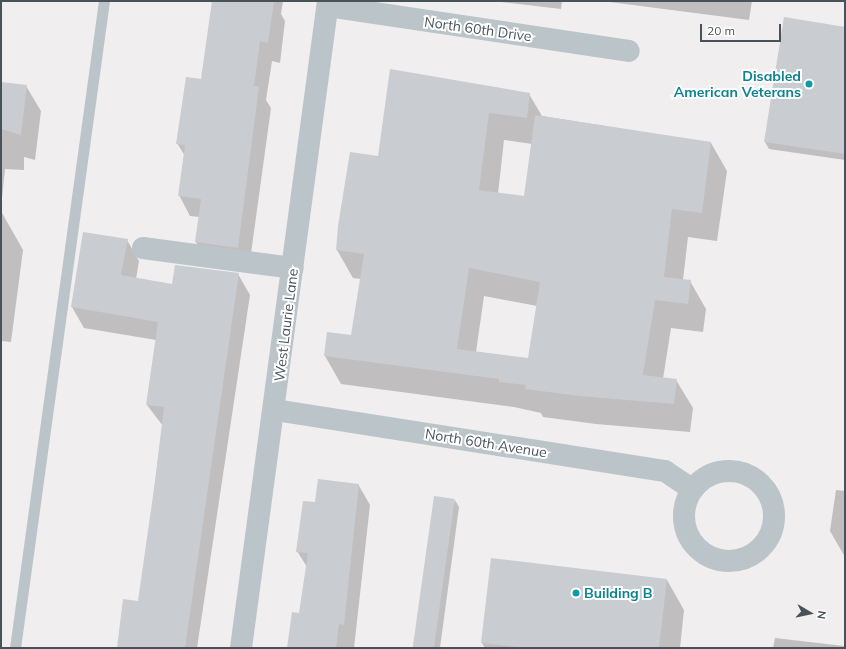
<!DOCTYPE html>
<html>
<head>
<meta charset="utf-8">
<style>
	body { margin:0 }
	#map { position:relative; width:846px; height:649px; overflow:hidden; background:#f0eeee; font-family:Mulish,sans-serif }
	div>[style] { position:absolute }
	.shadow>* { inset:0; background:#0003 }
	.building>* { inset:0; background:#c9ccd0; transform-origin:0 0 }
	.service>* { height:11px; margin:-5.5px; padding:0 5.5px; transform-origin:5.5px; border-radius:5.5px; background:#bbc4c9 }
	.minor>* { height:22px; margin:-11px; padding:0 11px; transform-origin:11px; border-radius:11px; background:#bbc4c9 }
	.minor>.ring { margin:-11px; padding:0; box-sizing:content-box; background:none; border:22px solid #bbc4c9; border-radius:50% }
	.dots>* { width:11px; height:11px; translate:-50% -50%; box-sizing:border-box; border:2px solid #fff; border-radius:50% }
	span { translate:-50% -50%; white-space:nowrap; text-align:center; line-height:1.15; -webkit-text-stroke:4px #fff; paint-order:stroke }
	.street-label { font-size:14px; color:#485359 }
	.culture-label { font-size:14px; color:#0d838f; font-weight:700 }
	.right { translate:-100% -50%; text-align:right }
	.left { translate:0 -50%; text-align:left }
	.frame { position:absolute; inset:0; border:2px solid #485359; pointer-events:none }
	.north { position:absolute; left:790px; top:593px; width:40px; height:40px; -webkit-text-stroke:3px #fff; paint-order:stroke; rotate:99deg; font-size:11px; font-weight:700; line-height:16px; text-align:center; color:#485359 }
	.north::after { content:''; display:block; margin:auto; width:14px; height:18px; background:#485359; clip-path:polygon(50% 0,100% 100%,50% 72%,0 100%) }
	.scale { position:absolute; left:700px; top:24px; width:81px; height:18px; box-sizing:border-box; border:2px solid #485359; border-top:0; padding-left:5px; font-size:12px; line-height:14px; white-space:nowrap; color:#485359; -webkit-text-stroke:3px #fff; paint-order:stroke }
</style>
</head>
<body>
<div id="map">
	<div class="shadow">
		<i style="clip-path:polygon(213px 1px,283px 1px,281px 14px,285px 21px,280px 63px,272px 61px,266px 100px,271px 108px,249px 268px,208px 262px,196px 242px,200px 217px,190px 216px,179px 195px,185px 156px,177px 143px,202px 80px)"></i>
		<i style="clip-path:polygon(492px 1px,562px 1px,561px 9px)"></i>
		<i style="clip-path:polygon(602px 1px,752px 1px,749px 20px)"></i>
		<i style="clip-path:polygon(845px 28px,845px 160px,769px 149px,765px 142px)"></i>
		<i style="clip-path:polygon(1px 83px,26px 86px,41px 111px,35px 160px,24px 157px,24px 170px,5px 169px,1px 208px)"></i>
		<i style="clip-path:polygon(evenodd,529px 94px,542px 116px,711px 143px,727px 171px,717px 241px,688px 237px,683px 280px,690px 281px,706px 309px,703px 332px,671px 328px,663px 379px,676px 380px,693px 408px,690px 432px,596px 424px,543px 417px,541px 413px,514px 407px,341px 384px,325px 356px,352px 336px,361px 279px,353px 278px,337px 250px,379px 157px,529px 94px,504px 140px,532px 144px,525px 197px,498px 194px,504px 140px,529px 94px,484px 296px,537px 306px,529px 359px,476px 352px,484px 296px)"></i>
		<i style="clip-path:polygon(1px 211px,23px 250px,11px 342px,1px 341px)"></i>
		<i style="clip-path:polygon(127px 240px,139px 261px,136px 279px,173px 285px,238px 274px,250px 295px,197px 648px,118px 648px,139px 602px,163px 426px,147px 405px,156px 340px,84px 328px,72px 307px)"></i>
		<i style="clip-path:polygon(358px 484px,370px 505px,354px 648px,288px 648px,300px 614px,307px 567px,297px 551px,316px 504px)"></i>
		<i style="clip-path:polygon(836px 490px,845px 491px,845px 557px,830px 531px)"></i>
		<i style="clip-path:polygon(455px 500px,459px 507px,440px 648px,414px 648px)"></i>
		<i style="clip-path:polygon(667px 580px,684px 610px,680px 648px,485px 648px,482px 643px)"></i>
		<i style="clip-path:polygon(775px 638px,844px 646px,845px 638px,845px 648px,773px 648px)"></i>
	</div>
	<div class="building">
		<i style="clip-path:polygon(212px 1px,274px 1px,268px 43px,260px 41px,254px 86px,259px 87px,238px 248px,195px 242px,201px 199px,178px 196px,185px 145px,176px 144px,186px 77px,201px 79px)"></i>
		<i style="clip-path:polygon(784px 17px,845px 27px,845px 154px,764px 142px)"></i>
		<i style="clip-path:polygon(evenodd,390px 69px,530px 93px,527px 118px,489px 113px,479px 190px,524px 196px,535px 115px,711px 142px,702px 213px,672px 209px,664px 277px,691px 280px,688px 304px,655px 300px,643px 375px,677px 379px,674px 404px,579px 396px,525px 389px,526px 385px,499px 382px,499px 379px,324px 356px,327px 332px,351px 335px,364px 254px,336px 250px,338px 226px,350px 152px,378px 156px,390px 69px,469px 268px,540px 282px,528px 358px,457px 349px,469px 268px)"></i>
		<i style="clip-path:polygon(1px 82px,27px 85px,21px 135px,1px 129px)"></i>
		<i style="clip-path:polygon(83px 232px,128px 239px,121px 275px,172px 284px,175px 265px,239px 273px,185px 648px,117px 648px,123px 599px,138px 601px,154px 489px,164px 407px,146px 405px,158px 322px,71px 307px)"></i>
		<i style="clip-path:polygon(318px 479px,359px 484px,344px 625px,339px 624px,336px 648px,287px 648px,292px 612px,299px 613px,308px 553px,296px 552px,303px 501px,315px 502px)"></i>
		<i style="left:434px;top:496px;width:21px;height:153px;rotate:8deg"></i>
		<i style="clip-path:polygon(491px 558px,667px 579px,659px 648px,527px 648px,481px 643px)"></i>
	</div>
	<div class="service">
		<i style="left:15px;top:648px;width:653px;rotate:-82.17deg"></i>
	</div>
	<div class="minor">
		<i style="left:328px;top:6px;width:304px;rotate:8.5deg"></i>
		<i style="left:143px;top:248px;width:151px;rotate:7.6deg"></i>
		<i style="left:275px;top:410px;width:395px;rotate:8.9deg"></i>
		<i style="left:665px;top:471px;width:32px;rotate:34deg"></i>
		<i class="ring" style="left:684px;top:471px;width:68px;height:68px"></i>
		<i style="left:241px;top:648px;width:653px;rotate:-82.34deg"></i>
	</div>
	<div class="dots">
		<i style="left:809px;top:84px;background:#0f9aa8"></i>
		<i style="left:576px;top:593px;background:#0f9aa8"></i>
	</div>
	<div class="street-label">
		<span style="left:478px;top:29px;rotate:8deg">North 60th Drive</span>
		<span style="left:286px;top:325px;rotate:-83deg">West Laurie Lane</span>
		<span style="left:486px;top:443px;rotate:9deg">North 60th Avenue</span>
	</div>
	<div class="culture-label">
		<span class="right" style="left:801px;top:84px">Disabled<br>American Veterans</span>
		<span class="left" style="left:584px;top:593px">Building B</span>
	</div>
	<div class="frame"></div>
	<div class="north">N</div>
	<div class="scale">20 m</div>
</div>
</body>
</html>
